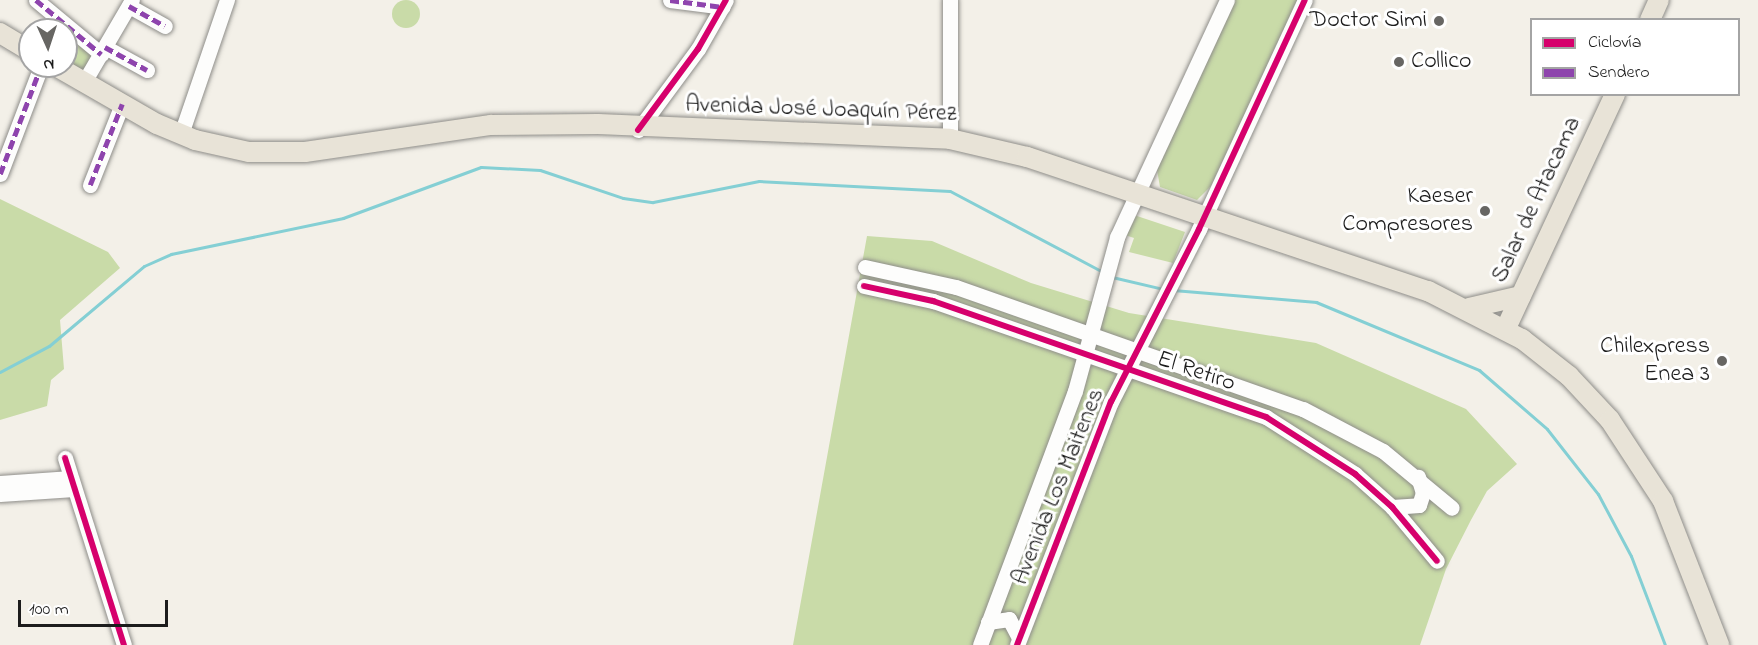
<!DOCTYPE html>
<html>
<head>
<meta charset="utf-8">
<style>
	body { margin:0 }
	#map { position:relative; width:1758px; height:645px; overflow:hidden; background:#f3f0e8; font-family:"Indie Flower",sans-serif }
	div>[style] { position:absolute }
	.green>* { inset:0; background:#c9dba8 }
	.round { border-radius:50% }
	.stream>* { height:3px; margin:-1.5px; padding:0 1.5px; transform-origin:1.5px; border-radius:1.5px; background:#84cfd4 }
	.roads { filter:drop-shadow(0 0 2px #8e8d89) drop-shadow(0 0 2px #8e8d89) }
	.minor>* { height:15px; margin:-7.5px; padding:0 7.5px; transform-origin:7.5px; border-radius:7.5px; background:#fdfdfc }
	.major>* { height:20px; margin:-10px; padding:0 10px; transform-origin:10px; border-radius:10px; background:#e8e3d7 }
	.quiet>* { height:4.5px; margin-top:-2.25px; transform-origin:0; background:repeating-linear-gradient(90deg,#8e44ad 0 9px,transparent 0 13.5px) }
	.cycleway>* { height:6px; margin:-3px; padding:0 3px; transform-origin:3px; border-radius:3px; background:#d6006c }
	.dots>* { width:16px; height:16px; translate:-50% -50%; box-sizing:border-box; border:3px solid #fff; border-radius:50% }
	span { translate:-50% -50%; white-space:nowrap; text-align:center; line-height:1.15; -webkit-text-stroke:6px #fff; paint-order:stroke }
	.poi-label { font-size:24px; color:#1c1c1c }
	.right { translate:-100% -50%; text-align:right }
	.left { translate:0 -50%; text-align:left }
	.street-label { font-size:24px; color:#1c1c1c }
	.legend { position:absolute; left:1530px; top:18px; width:210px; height:78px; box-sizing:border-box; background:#fff; border:2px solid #a4a4a4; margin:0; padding:8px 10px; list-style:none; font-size:18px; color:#1c1c1c }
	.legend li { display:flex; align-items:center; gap:12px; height:30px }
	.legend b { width:30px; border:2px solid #a4a4a4 }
	.north { position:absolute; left:18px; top:18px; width:60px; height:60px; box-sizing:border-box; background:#fff; border:2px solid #a4a4a4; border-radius:50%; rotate:177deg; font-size:16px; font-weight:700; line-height:24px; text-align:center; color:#1c1c1c }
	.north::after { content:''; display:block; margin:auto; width:21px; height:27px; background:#676663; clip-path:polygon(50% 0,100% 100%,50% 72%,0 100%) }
	.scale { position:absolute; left:18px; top:600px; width:150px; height:27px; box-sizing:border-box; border:3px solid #1c1c1c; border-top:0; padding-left:8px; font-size:18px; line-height:21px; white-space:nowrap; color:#1c1c1c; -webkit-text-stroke:4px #fff; paint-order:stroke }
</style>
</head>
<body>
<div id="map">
	<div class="green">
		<i class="round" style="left:392px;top:0;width:28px;height:28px"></i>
		<i style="clip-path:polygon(1233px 0,1298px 0,1211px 186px,1197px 200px,1160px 187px,1156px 164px)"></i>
		<i style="clip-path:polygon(78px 37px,96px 53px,86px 74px,66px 63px)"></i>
		<i style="clip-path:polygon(0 199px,108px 252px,120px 268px,60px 320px,64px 369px,51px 380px,47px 406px,0 420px)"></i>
		<i style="clip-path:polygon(1134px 215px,1185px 232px,1173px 263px,1129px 252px,1134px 238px,1125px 235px)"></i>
		<i style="clip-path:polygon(867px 236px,932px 241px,1031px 283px,1129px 313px,1316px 343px,1466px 409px,1517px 464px,1487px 491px,1471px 520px,1446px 569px,1420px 645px,793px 645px)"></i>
	</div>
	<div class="stream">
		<i style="left:1112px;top:277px;width:52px;rotate:13.2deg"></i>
		<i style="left:1173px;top:290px;width:144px;rotate:4.8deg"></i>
		<i style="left:1316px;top:302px;width:177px;rotate:22.6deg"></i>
		<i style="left:1479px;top:370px;width:90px;rotate:40.9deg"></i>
		<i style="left:1547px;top:429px;width:83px;rotate:51.9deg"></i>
		<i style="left:1598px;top:494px;width:70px;rotate:62deg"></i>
		<i style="left:1631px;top:556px;width:95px;rotate:69.1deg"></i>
		<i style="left:0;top:372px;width:55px;rotate:-28deg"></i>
		<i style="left:49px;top:346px;width:124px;rotate:-40.1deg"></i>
		<i style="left:144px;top:266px;width:30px;rotate:-24deg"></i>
		<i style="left:171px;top:254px;width:176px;rotate:-11.8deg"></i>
		<i style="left:343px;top:218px;width:147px;rotate:-20.3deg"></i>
		<i style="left:481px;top:167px;width:59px;rotate:2.9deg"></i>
		<i style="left:540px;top:170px;width:88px;rotate:18.6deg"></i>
		<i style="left:623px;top:198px;width:30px;rotate:8deg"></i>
		<i style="left:653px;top:202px;width:108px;rotate:-11.2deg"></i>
		<i style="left:759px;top:181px;width:191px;rotate:3deg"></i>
		<i style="left:950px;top:191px;width:173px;rotate:27.9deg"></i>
	</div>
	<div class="roads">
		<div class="minor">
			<i style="left:36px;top:0;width:85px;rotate:39.7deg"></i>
			<i style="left:670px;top:0;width:53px;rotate:7.5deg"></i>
			<i style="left:950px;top:0;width:139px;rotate:90deg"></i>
			<i style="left:129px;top:6px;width:41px;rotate:29.1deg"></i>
			<i style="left:105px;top:47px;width:48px;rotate:28.7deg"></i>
			<i style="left:84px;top:82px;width:95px;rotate:-59.7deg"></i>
			<i style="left:638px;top:130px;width:101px;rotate:-53.5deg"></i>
			<i style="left:698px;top:49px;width:56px;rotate:-60.3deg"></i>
			<i style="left:181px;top:134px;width:142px;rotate:-71.1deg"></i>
			<i style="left:0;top:174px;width:116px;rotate:-69.2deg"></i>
			<i style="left:90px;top:185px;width:87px;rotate:-68.4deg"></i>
			<i style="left:865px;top:267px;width:93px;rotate:12.4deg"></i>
			<i style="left:956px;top:287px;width:368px;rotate:19.4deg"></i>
			<i style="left:1303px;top:409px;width:90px;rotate:27.7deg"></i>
			<i style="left:1383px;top:451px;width:89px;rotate:39.6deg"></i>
			<i style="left:864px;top:286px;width:71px;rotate:12.3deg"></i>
			<i style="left:933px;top:301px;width:353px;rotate:19.2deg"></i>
			<i style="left:1266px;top:417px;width:106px;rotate:32.6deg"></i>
			<i style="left:1355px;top:474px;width:50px;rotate:41.7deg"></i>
			<i style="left:1392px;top:507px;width:70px;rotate:50.2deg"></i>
			<i style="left:65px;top:458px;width:196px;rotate:72.5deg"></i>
			<i style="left:0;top:483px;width:71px;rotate:-4deg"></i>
			<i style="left:0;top:494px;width:74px;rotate:-3.9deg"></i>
			<i style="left:1392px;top:507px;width:27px;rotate:-4deg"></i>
			<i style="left:1419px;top:505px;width:13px;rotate:-72deg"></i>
			<i style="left:1423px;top:493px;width:17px;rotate:-107deg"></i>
			<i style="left:988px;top:622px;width:21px;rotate:-8deg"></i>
			<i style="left:1009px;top:619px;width:21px;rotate:62deg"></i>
			<i style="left:980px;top:645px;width:271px;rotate:-69.5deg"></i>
			<i style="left:1075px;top:391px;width:160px;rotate:-74.7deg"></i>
			<i style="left:1117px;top:237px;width:261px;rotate:-65.1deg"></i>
			<i style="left:1017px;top:645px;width:261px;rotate:-68.9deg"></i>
			<i style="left:1111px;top:402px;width:194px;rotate:-63deg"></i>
			<i style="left:1199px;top:229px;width:252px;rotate:-65.2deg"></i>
		</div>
		<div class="major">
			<i style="left:1650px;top:20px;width:22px;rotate:-66deg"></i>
			<i style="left:0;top:33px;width:35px;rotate:31deg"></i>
			<i style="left:56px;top:66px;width:116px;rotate:29.9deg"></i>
			<i style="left:157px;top:124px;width:41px;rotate:22.8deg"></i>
			<i style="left:195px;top:140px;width:55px;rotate:12.5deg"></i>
			<i style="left:249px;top:152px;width:56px"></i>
			<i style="left:305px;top:152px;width:188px;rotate:-8.3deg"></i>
			<i style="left:491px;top:125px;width:107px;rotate:-0.5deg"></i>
			<i style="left:598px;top:124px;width:352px;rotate:2.4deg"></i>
			<i style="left:950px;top:139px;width:79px;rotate:13.2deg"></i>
			<i style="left:1027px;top:157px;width:423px;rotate:18.5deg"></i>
			<i style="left:1428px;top:291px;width:106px;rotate:27.1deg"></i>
			<i style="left:1522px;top:339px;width:60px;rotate:38.2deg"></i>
			<i style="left:1569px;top:376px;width:60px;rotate:47deg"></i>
			<i style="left:1610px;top:420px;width:97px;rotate:56.8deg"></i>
			<i style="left:1663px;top:501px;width:155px;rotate:68.7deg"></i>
			<i style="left:1469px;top:308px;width:53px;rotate:-13deg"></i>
			<i style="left:1506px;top:328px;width:258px;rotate:-65deg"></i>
		</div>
	</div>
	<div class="quiet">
		<i style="left:36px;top:0;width:85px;rotate:39.7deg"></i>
		<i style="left:670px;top:0;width:53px;rotate:7.5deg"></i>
		<i style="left:129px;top:6px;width:41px;rotate:29.1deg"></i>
		<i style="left:105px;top:47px;width:48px;rotate:28.7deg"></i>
		<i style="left:0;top:174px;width:116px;rotate:-69.2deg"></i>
		<i style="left:90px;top:185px;width:87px;rotate:-68.4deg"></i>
	</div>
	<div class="cycleway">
		<i style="left:638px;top:130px;width:101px;rotate:-53.5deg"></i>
		<i style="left:698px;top:49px;width:56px;rotate:-60.3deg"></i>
		<i style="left:864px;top:286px;width:71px;rotate:12.3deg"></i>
		<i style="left:933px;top:301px;width:353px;rotate:19.2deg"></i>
		<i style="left:1266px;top:417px;width:106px;rotate:32.6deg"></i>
		<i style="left:1355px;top:474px;width:50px;rotate:41.7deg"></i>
		<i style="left:1392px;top:507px;width:70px;rotate:50.2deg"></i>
		<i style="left:65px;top:458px;width:196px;rotate:72.5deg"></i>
		<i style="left:1017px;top:645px;width:261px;rotate:-68.9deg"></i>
		<i style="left:1111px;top:402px;width:194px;rotate:-63deg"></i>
		<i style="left:1199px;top:229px;width:252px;rotate:-65.2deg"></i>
	</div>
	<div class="dots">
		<i style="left:1439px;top:21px;background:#676663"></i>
		<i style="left:1399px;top:62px;background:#676663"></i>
		<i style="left:1485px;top:211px;background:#676663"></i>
		<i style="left:1722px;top:361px;background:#676663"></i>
	</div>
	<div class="poi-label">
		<span class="right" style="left:1427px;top:21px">Doctor Simi</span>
		<span class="left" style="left:1411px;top:62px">Collico</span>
		<span class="right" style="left:1473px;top:211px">Kaeser<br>Compresores</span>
		<span class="right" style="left:1710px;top:361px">Chilexpress<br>Enea 3</span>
	</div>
	<div class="street-label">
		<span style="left:821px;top:110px;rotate:2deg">Avenida José Joaquín Pérez</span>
		<span style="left:1537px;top:200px;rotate:-65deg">Salar de Atacama</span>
		<span style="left:1196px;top:372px;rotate:19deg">El Retiro</span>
		<span style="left:1059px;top:487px;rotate:-68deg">Avenida Los Maitenes</span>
	</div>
	<ul class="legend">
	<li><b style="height:8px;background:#d6006c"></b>Ciclovía</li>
	<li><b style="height:8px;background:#8e44ad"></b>Sendero</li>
	</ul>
	<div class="north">N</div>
	<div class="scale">100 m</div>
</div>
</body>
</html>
